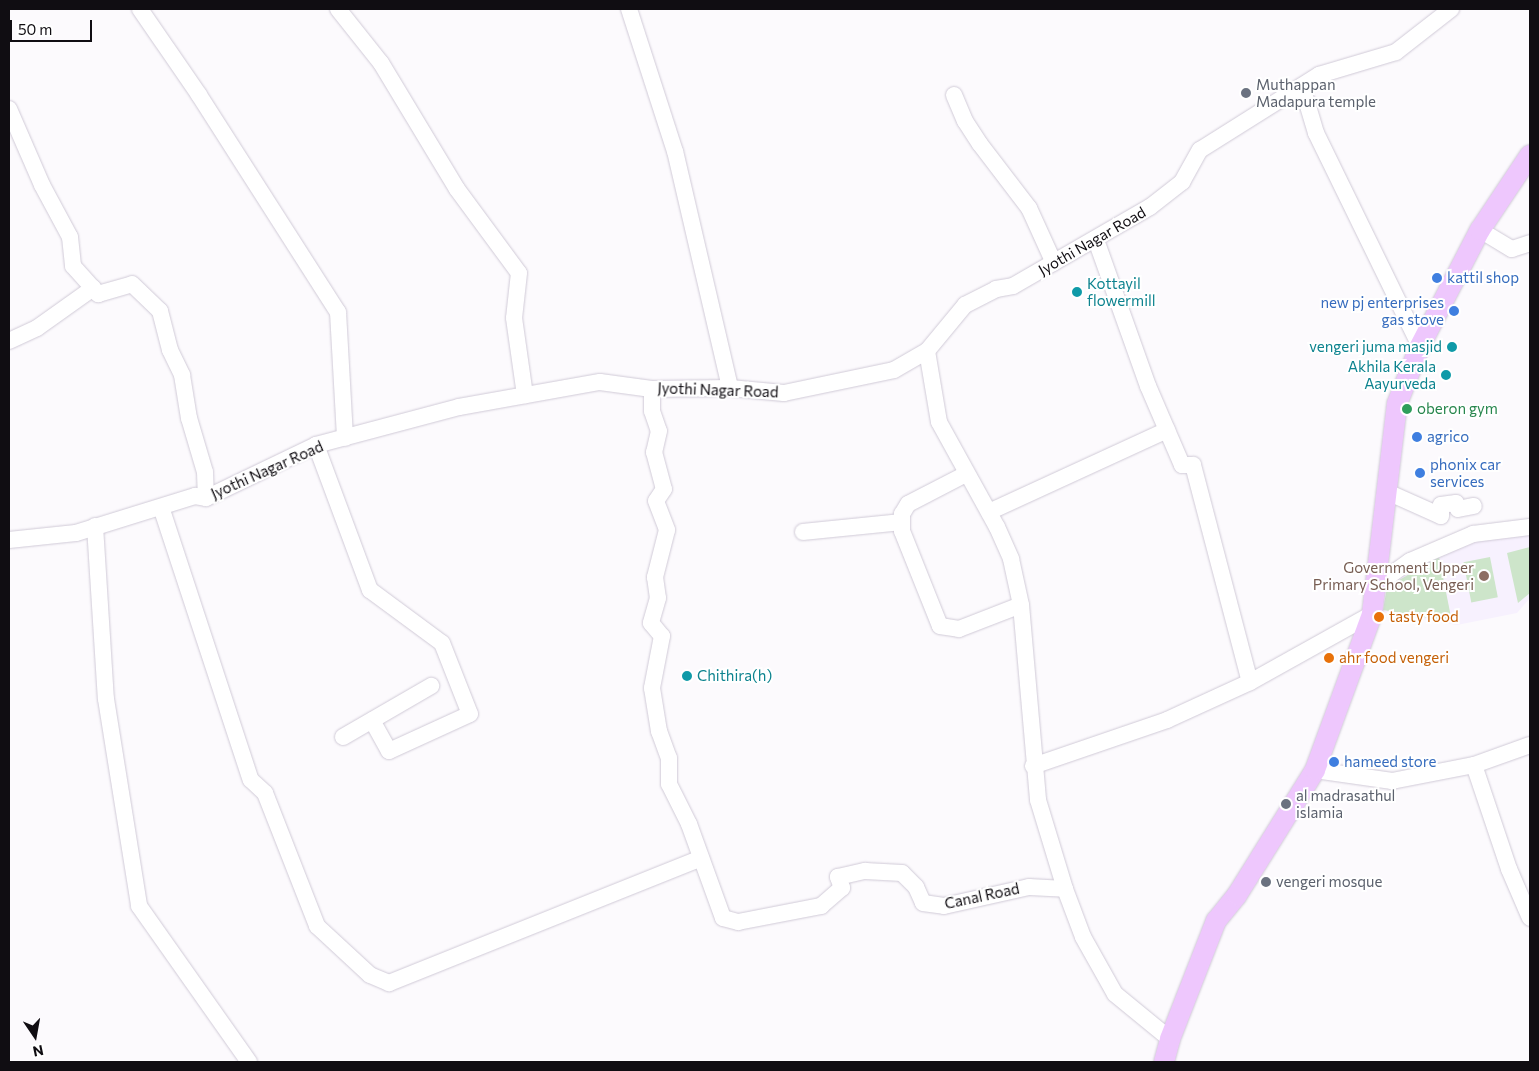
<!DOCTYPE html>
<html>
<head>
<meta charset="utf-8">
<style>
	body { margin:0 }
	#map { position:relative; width:1539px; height:1071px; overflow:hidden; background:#fcfafd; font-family:Commissioner,sans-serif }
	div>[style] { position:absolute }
	.built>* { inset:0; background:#f7f1fe }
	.green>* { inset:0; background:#cde5ca; transform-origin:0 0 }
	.roads { filter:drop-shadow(0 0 1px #d0cad7) drop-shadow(0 0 1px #d0cad7) }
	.minor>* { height:16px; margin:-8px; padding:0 8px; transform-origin:8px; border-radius:8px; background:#fff }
	.major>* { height:20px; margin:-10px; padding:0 10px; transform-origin:10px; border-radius:10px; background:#eec7fd }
	.dots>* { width:14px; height:14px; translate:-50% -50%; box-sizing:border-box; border:2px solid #fff; border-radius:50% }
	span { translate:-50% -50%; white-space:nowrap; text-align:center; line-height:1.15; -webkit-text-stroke:4px #fff; paint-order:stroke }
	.worship-label { font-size:15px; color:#5b616d }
	.left { translate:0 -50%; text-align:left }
	.street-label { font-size:15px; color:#100d12 }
	.shop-label { font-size:15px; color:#366cbe }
	.right { translate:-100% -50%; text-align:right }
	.culture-label { font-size:15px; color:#0d838f }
	.leisure-label { font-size:15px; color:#27864d }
	.education-label { font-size:15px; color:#785e54 }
	.food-label { font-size:15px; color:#c56008 }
	.frame { position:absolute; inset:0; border:10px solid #100d12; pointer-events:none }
	.north { position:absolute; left:10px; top:1011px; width:50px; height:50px; -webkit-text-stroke:4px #fff; paint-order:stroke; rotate:168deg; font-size:14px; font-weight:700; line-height:20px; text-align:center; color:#100d12 }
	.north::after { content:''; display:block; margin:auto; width:18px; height:22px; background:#100d12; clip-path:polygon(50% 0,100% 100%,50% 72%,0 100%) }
	.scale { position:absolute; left:10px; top:20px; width:82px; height:22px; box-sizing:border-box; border:2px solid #100d12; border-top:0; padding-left:6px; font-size:15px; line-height:18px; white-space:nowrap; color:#100d12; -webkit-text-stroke:4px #fff; paint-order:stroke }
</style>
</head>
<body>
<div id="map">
	<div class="built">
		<i style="clip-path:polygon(1530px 530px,1530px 598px,1517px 613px,1457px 625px,1380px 612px,1384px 586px,1440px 550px)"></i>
	</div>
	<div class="green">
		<i style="clip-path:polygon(1530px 547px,1530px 593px,1518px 603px,1507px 553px)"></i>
		<i style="clip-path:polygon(1439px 557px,1452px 622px,1383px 610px,1387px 587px)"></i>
		<i style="left:1490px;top:557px;width:41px;height:27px;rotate:79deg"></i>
	</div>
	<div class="roads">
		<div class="minor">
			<i style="left:140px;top:9px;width:104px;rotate:55.5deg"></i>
			<i style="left:199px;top:95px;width:258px;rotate:57.4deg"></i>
			<i style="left:338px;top:312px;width:126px;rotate:86.8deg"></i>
			<i style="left:338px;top:9px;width:69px;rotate:51.5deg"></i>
			<i style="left:381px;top:63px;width:147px;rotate:58.9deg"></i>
			<i style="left:457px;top:189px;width:104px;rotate:53.6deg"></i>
			<i style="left:519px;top:273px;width:45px;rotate:96.3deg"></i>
			<i style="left:514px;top:318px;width:78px;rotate:81.9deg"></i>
			<i style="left:629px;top:9px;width:149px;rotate:72.1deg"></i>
			<i style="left:675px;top:151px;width:243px;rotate:76.9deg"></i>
			<i style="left:1302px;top:86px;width:49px;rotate:73.4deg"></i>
			<i style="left:1316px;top:133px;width:237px;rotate:64deg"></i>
			<i style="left:954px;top:95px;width:28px;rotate:67deg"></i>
			<i style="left:965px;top:121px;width:27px;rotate:57deg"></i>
			<i style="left:980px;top:144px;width:81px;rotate:52.6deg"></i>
			<i style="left:1029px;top:208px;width:60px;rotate:65.6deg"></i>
			<i style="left:9px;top:109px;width:83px;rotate:66.5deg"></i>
			<i style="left:42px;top:185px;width:59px;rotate:61.7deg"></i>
			<i style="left:70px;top:237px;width:29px;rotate:84deg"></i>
			<i style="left:73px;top:266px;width:38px;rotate:48deg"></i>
			<i style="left:98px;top:294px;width:35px;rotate:-16deg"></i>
			<i style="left:132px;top:284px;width:39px;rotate:44deg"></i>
			<i style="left:160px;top:311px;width:40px;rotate:75.6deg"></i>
			<i style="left:170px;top:350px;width:28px;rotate:64deg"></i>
			<i style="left:182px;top:375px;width:44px;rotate:80.8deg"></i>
			<i style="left:189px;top:418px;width:56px;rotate:73.5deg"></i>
			<i style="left:205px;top:472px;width:26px;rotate:88deg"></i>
			<i style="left:1480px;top:230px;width:37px;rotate:31deg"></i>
			<i style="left:1512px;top:249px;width:19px;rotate:-18deg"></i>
			<i style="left:1096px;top:240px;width:155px;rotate:70.4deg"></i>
			<i style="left:1148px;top:386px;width:86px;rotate:66.7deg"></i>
			<i style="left:1182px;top:465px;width:11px"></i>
			<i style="left:1193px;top:465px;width:224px;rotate:75.3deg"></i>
			<i style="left:1250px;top:682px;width:140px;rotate:-29.1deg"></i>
			<i style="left:9px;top:341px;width:31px;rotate:-25deg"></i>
			<i style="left:37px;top:328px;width:69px;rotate:-35.5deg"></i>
			<i style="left:927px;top:351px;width:72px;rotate:80.4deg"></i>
			<i style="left:939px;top:422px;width:120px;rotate:61.1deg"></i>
			<i style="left:997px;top:527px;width:35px;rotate:66deg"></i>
			<i style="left:1011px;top:559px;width:47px;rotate:77.7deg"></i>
			<i style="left:1021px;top:605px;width:196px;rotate:85deg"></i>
			<i style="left:1038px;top:800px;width:93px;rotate:73.1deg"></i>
			<i style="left:652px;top:389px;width:22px;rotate:90deg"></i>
			<i style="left:652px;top:411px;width:21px;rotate:71deg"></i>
			<i style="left:659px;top:431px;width:22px;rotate:103deg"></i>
			<i style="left:654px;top:452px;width:38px;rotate:75deg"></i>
			<i style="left:664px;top:489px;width:14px;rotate:124deg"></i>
			<i style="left:656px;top:501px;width:31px;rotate:69deg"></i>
			<i style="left:667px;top:530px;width:49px;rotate:104.3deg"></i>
			<i style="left:655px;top:577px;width:21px;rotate:82deg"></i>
			<i style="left:658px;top:598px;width:26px;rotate:106deg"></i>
			<i style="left:651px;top:623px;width:17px;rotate:50deg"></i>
			<i style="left:662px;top:636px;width:53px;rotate:100.9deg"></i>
			<i style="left:652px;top:688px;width:44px;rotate:80.8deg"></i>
			<i style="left:659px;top:731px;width:29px;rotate:70deg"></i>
			<i style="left:669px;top:758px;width:26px;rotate:90deg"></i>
			<i style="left:669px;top:784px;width:45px;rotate:63.4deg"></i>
			<i style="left:689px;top:824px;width:100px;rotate:70.1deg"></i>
			<i style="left:723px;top:918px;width:16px;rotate:15deg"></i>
			<i style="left:738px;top:922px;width:85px;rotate:-10.9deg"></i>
			<i style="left:821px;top:906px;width:28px;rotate:-41deg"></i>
			<i style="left:842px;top:888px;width:12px;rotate:-110deg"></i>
			<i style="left:838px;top:877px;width:28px;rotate:-13deg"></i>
			<i style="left:865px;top:871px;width:37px;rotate:3deg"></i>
			<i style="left:902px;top:873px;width:20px;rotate:45deg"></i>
			<i style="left:916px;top:887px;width:17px;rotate:66deg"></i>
			<i style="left:923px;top:903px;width:21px;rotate:8deg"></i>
			<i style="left:944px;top:906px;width:87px;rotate:-12.6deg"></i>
			<i style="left:1029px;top:887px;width:36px;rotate:3deg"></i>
			<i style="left:1065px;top:889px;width:51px;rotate:69.4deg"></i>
			<i style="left:1083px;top:937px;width:65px;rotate:60.7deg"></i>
			<i style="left:1115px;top:994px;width:71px;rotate:39.3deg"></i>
			<i style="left:316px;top:445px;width:155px;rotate:69.6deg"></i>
			<i style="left:370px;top:590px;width:89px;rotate:36.4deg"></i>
			<i style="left:442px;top:643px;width:76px;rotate:68.5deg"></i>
			<i style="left:470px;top:714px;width:89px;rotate:155.4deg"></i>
			<i style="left:389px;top:751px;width:35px;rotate:-119deg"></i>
			<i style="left:966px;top:474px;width:65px;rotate:152.7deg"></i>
			<i style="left:908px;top:504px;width:12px;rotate:121deg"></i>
			<i style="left:902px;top:514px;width:17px;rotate:90deg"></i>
			<i style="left:902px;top:531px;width:102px;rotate:68.2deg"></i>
			<i style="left:940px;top:626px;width:19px;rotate:9deg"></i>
			<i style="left:959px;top:629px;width:66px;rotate:-21.2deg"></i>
			<i style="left:1385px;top:491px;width:61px;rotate:24.1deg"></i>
			<i style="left:1441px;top:516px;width:11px;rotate:-90deg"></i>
			<i style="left:1441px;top:505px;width:15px;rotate:-8deg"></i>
			<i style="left:1456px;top:503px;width:6px;rotate:72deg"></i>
			<i style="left:1458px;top:509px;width:16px;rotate:-11deg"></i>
			<i style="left:161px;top:507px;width:287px;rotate:71.8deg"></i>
			<i style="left:251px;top:780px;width:19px;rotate:43deg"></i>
			<i style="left:265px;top:793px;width:143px;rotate:68.6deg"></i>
			<i style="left:317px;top:926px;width:72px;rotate:42.8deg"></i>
			<i style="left:370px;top:975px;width:21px;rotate:23deg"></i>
			<i style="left:389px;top:983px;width:336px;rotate:-21.8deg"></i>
			<i style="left:989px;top:512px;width:196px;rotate:-24.7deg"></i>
			<i style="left:95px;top:526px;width:173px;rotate:86.4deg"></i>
			<i style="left:106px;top:699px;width:210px;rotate:80.9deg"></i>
			<i style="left:139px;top:906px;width:191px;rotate:54.8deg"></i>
			<i style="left:803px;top:532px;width:99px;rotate:-5.8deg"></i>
			<i style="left:9px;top:540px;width:67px;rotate:-6deg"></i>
			<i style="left:76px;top:533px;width:125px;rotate:-17.3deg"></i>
			<i style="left:195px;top:496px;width:11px;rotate:10deg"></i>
			<i style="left:206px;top:498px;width:122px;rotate:-25.7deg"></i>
			<i style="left:316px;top:445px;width:148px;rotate:-14.9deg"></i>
			<i style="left:459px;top:407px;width:143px;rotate:-10.1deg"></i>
			<i style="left:600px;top:382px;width:52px;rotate:7.7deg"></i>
			<i style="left:652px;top:389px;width:78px;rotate:-0.7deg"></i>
			<i style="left:730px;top:388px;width:54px;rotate:5.3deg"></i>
			<i style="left:784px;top:393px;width:112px;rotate:-11.8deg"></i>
			<i style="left:894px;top:370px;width:38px;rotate:-30deg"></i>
			<i style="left:927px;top:351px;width:60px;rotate:-50.4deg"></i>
			<i style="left:965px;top:305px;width:35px;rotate:-27deg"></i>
			<i style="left:996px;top:289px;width:17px;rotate:-10deg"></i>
			<i style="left:1013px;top:286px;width:158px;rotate:-30deg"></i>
			<i style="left:1150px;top:207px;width:41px;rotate:-38deg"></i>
			<i style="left:1182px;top:182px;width:37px;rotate:-61deg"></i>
			<i style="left:1200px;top:150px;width:141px;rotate:-32.2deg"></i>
			<i style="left:1319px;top:75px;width:80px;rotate:-16.6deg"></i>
			<i style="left:1396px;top:52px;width:70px;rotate:-38deg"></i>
			<i style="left:1375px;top:586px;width:43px;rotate:-35.5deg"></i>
			<i style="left:1410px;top:561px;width:69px;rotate:-23.2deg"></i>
			<i style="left:1473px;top:534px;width:57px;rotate:-7deg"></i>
			<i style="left:343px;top:737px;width:102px;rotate:-30.1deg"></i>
			<i style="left:1474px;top:765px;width:110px;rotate:71.4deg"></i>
			<i style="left:1509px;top:869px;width:53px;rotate:66.8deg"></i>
			<i style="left:1033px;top:766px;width:142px;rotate:-18.9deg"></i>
			<i style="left:1167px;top:720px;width:91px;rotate:-24.6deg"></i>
			<i style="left:1315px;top:770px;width:78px;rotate:8.1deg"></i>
			<i style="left:1392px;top:781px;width:84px;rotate:-11deg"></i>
			<i style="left:1474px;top:765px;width:59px;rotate:-19.7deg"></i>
		</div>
		<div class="major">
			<i style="left:1164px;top:1062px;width:24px;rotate:-75deg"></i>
			<i style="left:1170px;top:1039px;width:127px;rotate:-68.7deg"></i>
			<i style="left:1216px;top:921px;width:33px;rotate:-51deg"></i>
			<i style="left:1237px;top:895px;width:147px;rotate:-58deg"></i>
			<i style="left:1315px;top:770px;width:166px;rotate:-69.9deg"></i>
			<i style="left:1372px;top:614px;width:211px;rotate:-83.2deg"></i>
			<i style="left:1397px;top:404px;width:62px;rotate:-68.4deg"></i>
			<i style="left:1420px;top:346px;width:131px;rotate:-62.7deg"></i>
			<i style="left:1480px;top:230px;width:90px;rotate:-56.3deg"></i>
		</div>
	</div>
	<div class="dots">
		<i style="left:1246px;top:93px;background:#6b7280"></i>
		<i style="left:1437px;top:278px;background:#3f7fe0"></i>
		<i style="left:1077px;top:292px;background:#0f9aa8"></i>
		<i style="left:1454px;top:311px;background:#3f7fe0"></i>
		<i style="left:1452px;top:347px;background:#0f9aa8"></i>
		<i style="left:1446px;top:375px;background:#0f9aa8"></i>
		<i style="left:1407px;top:409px;background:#2e9e5b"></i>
		<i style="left:1417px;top:437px;background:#3f7fe0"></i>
		<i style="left:1420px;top:473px;background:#3f7fe0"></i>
		<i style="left:1484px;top:576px;background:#8d6e63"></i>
		<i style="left:1379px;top:617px;background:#e8710a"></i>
		<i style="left:1329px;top:658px;background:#e8710a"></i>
		<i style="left:687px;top:676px;background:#0f9aa8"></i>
		<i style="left:1334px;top:762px;background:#3f7fe0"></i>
		<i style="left:1286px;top:804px;background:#6b7280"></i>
		<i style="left:1266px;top:882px;background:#6b7280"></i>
	</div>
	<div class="worship-label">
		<span class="left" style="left:1256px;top:93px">Muthappan<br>Madapura temple</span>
		<span class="left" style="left:1296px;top:804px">al madrasathul<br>islamia</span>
		<span class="left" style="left:1276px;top:882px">vengeri mosque</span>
	</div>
	<div class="street-label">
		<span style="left:1092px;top:241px;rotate:-30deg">Jyothi Nagar Road</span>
		<span style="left:718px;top:390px;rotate:2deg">Jyothi Nagar Road</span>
		<span style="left:267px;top:470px;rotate:-24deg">Jyothi Nagar Road</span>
		<span style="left:982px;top:896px;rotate:-12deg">Canal Road</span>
	</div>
	<div class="shop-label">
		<span class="left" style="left:1447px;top:278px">kattil shop</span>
		<span class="right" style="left:1444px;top:311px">new pj enterprises<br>gas stove</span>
		<span class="left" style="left:1427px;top:437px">agrico</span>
		<span class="left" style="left:1430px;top:473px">phonix car<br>services</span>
		<span class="left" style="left:1344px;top:762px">hameed store</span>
	</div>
	<div class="culture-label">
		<span class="left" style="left:1087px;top:292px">Kottayil<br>flowermill</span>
		<span class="right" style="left:1442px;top:347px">vengeri juma masjid</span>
		<span class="right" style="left:1436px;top:375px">Akhila Kerala<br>Aayurveda</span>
		<span class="left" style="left:697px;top:676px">Chithira(h)</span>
	</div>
	<div class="leisure-label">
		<span class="left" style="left:1417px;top:409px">oberon gym</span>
	</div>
	<div class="education-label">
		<span class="right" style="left:1474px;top:576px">Government Upper<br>Primary School, Vengeri</span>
	</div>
	<div class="food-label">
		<span class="left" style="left:1389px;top:617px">tasty food</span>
		<span class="left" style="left:1339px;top:658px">ahr food vengeri</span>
	</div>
	<div class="frame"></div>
	<div class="north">N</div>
	<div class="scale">50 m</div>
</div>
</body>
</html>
